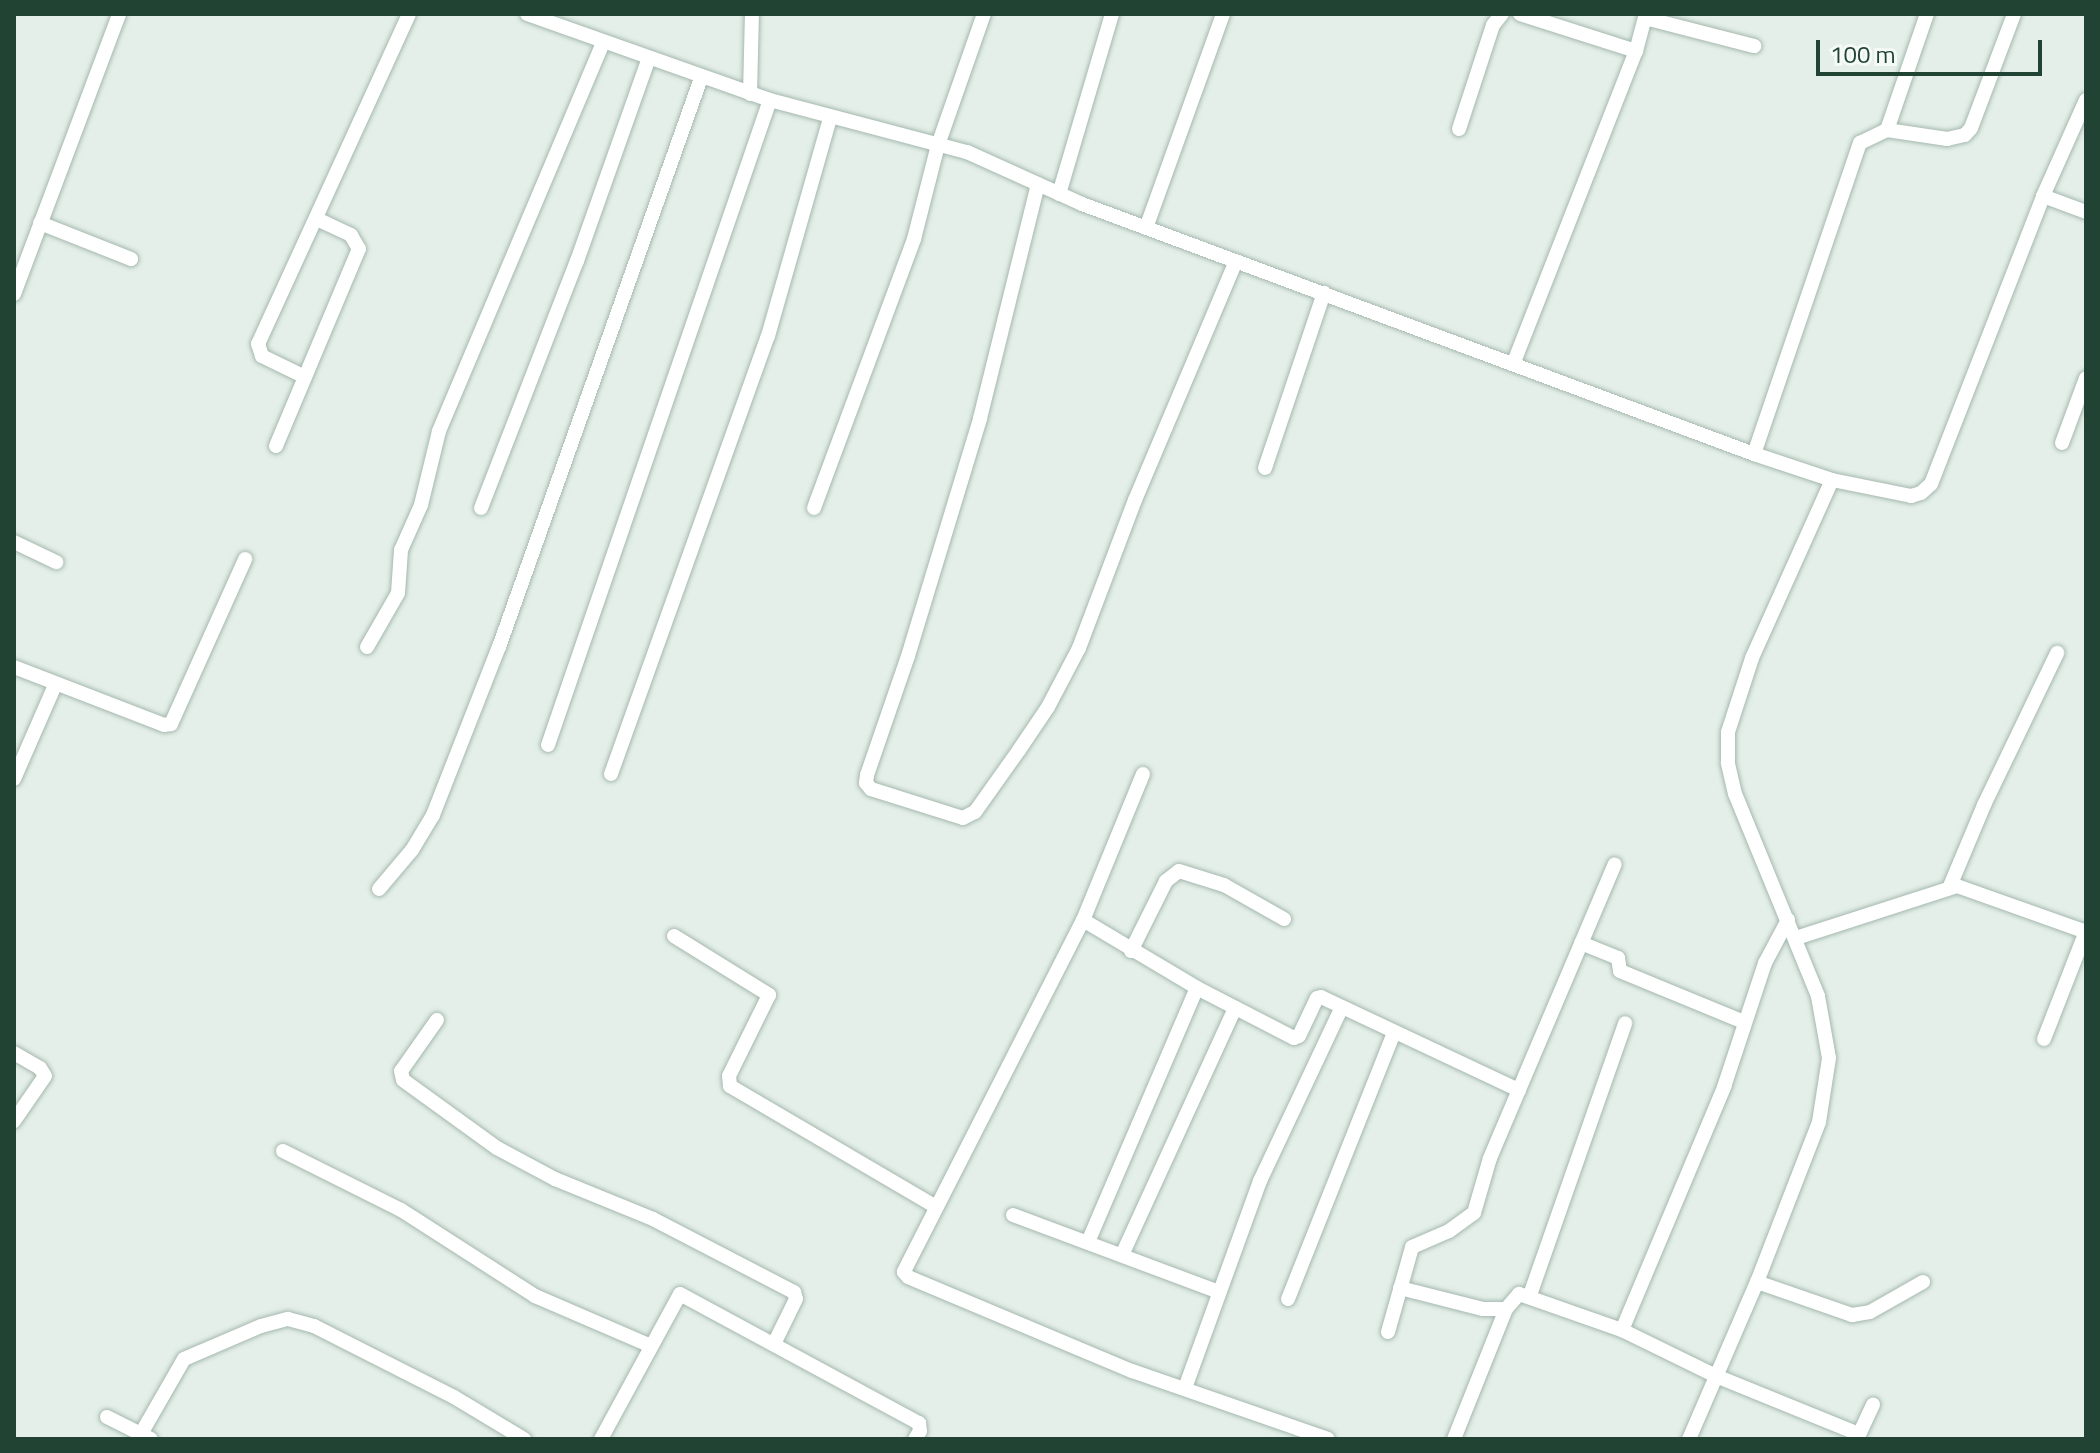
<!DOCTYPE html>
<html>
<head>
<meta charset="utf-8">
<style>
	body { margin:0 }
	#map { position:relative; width:2100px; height:1453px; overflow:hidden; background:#e3efe8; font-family:"Titillium Web",sans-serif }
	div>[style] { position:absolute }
	.roads { filter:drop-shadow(0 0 2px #a5b8ae) drop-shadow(0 0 2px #a5b8ae) }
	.minor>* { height:14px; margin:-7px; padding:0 7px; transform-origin:7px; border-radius:7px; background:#fff }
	span { translate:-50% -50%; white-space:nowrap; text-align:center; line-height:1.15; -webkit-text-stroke:7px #f5faf7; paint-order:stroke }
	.frame { position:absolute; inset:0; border:16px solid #214334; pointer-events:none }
	.scale { position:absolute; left:1816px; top:40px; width:226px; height:36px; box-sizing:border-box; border:4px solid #214334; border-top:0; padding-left:10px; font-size:24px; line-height:28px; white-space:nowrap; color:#214334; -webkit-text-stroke:6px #f5faf7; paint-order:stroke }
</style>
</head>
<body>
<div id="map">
	<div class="roads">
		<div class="minor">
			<i style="left:527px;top:14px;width:258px;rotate:19.5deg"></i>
			<i style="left:770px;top:100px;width:204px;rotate:14.8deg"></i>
			<i style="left:967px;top:152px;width:126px;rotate:24.3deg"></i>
			<i style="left:1082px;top:204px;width:717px;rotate:20.41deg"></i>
			<i style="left:1754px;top:454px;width:82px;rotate:18.4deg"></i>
			<i style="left:1832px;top:480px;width:81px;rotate:11.4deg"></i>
			<i style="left:1911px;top:496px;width:10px;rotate:-17deg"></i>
			<i style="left:1921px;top:493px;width:13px;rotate:-42deg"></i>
			<i style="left:1931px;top:484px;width:309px;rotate:-68.7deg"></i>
			<i style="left:2043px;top:196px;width:105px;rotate:-65.9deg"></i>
			<i style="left:1520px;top:14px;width:122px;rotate:17.7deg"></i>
			<i style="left:1645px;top:18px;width:113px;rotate:14.4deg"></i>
			<i style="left:750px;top:94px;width:80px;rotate:-88.6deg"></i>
			<i style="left:1459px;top:129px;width:109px;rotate:-71.9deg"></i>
			<i style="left:1493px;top:25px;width:14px;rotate:-51deg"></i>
			<i style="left:1887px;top:130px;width:123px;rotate:-71deg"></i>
			<i style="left:1038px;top:184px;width:242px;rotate:103.9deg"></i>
			<i style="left:980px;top:419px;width:248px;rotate:106.9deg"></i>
			<i style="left:908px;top:656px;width:126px;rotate:109deg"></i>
			<i style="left:867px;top:775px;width:8px;rotate:97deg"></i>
			<i style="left:866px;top:783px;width:8px;rotate:50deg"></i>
			<i style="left:871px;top:789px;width:96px;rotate:17.5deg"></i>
			<i style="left:963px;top:818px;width:13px;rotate:-27deg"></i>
			<i style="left:975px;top:812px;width:76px;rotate:-54.6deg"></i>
			<i style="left:1019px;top:750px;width:52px;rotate:-56deg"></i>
			<i style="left:1048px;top:707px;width:67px;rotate:-62.3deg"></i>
			<i style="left:1079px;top:648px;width:158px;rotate:-69.3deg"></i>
			<i style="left:1135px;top:500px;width:259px;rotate:-67.1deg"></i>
			<i style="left:1059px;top:194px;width:188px;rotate:-73.6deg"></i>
			<i style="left:2043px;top:196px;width:46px;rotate:20.4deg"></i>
			<i style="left:40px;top:223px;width:98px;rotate:21.6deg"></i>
			<i style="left:1146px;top:228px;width:227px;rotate:-70.2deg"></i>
			<i style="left:14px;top:294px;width:299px;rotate:-69.4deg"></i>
			<i style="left:1514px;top:362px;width:334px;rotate:-68.6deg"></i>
			<i style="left:1636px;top:51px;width:38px;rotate:-75deg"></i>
			<i style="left:305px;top:377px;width:48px;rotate:-154deg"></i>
			<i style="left:262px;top:356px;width:13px;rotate:-108deg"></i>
			<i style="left:258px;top:344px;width:363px;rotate:-65.4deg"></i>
			<i style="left:2062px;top:443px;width:69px;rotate:-69.7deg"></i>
			<i style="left:276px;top:446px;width:214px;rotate:-67.2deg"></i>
			<i style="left:359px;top:249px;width:16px;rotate:-120deg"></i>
			<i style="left:351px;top:235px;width:38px;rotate:-155deg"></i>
			<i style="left:1754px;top:454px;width:329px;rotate:-71.2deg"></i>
			<i style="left:1860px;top:143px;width:30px;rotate:-26deg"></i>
			<i style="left:1887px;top:130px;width:61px;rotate:8.5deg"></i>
			<i style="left:1947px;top:139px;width:18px;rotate:-13deg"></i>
			<i style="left:1965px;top:135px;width:9px;rotate:-49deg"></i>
			<i style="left:1971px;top:128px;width:122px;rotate:-69.3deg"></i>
			<i style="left:1265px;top:468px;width:185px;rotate:-71.4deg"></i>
			<i style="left:481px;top:508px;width:265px;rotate:-68.8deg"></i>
			<i style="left:577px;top:261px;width:213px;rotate:-70.5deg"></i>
			<i style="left:814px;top:508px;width:287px;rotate:-69.6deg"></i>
			<i style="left:914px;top:239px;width:97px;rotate:-75.7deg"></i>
			<i style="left:938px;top:145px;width:139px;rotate:-70.7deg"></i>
			<i style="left:14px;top:542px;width:47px;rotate:25.5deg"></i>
			<i style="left:367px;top:647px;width:62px;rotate:-60.1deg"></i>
			<i style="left:398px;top:593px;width:43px;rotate:-86deg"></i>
			<i style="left:401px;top:550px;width:49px;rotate:-66deg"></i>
			<i style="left:421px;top:505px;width:76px;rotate:-76.3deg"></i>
			<i style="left:439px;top:431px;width:421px;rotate:-67.1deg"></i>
			<i style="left:14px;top:667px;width:161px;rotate:21.1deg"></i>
			<i style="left:164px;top:725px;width:7px;rotate:-8deg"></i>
			<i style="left:171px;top:724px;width:181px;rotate:-65.8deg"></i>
			<i style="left:548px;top:745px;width:682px;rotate:-71.01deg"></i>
			<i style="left:611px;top:774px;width:465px;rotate:-70.3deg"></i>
			<i style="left:768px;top:336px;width:227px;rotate:-74.1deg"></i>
			<i style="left:1143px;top:774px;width:158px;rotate:112.3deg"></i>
			<i style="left:1083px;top:920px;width:395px;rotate:117deg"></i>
			<i style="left:904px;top:1272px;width:6px;rotate:51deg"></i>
			<i style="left:908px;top:1277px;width:243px;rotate:22.8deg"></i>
			<i style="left:1132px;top:1371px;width:207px;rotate:19.1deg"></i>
			<i style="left:14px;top:779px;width:103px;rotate:-66.4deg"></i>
			<i style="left:1950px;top:886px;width:88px;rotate:-67.2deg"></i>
			<i style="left:1984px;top:805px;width:169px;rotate:-64.3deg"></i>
			<i style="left:379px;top:889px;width:51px;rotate:-49.8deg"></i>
			<i style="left:412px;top:850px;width:41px;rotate:-59deg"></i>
			<i style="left:433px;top:815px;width:180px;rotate:-68.6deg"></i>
			<i style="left:499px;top:647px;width:604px;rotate:-70.45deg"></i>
			<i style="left:1083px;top:920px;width:133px;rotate:30.8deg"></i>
			<i style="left:1197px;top:988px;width:109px;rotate:27.3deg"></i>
			<i style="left:1294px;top:1038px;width:5px;rotate:-22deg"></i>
			<i style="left:1299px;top:1036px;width:42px;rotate:-64.7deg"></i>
			<i style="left:1317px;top:998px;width:4px;rotate:-14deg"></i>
			<i style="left:1321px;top:997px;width:219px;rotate:25.2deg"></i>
			<i style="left:674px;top:936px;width:112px;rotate:31.8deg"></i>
			<i style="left:769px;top:995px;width:90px;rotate:116.3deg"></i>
			<i style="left:729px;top:1076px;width:10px;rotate:84deg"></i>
			<i style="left:730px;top:1086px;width:239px;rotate:30.4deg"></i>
			<i style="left:1796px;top:938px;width:169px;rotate:-17.9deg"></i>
			<i style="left:1957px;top:886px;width:137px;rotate:19.6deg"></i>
			<i style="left:1581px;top:943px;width:40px;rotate:22deg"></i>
			<i style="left:1618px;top:958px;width:13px;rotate:81deg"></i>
			<i style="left:1620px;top:971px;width:134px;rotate:22.4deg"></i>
			<i style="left:1131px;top:951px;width:78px;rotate:-63.4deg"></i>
			<i style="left:1166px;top:881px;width:16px;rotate:-38deg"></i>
			<i style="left:1179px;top:871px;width:47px;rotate:17.3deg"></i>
			<i style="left:1224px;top:885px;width:69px;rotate:29.5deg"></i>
			<i style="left:437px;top:1020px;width:62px;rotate:125.2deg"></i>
			<i style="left:401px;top:1071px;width:9px;rotate:77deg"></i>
			<i style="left:403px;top:1080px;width:116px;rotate:35.9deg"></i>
			<i style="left:497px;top:1148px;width:66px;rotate:28.1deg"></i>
			<i style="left:555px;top:1179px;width:106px;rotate:22.2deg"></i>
			<i style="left:653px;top:1219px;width:159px;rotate:27.4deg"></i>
			<i style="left:794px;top:1292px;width:7px;rotate:74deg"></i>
			<i style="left:796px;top:1299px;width:50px;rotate:116.1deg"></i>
			<i style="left:2044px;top:1039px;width:116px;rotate:-68.7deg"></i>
			<i style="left:14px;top:1053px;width:30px;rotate:30deg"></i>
			<i style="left:40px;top:1068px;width:9px;rotate:58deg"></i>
			<i style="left:45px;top:1076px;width:55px;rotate:124.6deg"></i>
			<i style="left:283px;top:1151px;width:132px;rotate:26.6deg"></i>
			<i style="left:401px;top:1210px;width:159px;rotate:32.7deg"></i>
			<i style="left:535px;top:1296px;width:126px;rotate:23.3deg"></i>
			<i style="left:1013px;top:1215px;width:220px;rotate:20.5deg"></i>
			<i style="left:1088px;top:1242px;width:276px;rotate:-66.8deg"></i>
			<i style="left:1122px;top:1255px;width:272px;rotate:-65.4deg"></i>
			<i style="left:1757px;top:1282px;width:101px;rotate:19.2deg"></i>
			<i style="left:1852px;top:1315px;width:18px;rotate:-9deg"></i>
			<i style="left:1870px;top:1312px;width:61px;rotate:-29.5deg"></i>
			<i style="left:1400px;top:1288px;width:86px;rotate:14.2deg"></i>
			<i style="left:1483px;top:1309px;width:23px"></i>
			<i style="left:1530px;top:1295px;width:288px;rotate:-70.7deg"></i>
			<i style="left:1288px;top:1299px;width:286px;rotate:-68.3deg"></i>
			<i style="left:1622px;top:1330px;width:105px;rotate:26.1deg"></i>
			<i style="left:1716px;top:1376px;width:154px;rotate:22.1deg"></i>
			<i style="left:1388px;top:1332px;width:88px;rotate:-74.2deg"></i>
			<i style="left:1412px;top:1247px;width:40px;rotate:-23.4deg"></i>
			<i style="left:1449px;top:1231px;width:31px;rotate:-36deg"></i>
			<i style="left:1474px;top:1213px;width:57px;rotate:-73.8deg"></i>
			<i style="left:1490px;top:1158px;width:319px;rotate:-67deg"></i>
			<i style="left:1185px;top:1388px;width:220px;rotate:-70.1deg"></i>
			<i style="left:1260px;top:1181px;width:192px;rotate:-64.8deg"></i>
			<i style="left:107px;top:1417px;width:49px;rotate:26.6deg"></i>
			<i style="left:138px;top:1439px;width:92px;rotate:-60.1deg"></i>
			<i style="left:184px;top:1359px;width:84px;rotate:-23.2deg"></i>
			<i style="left:261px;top:1326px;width:28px;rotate:-15deg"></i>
			<i style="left:288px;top:1319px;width:27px;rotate:15deg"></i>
			<i style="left:314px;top:1326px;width:157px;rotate:26.9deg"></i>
			<i style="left:454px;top:1397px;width:82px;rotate:31deg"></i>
			<i style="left:601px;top:1439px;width:165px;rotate:-61.4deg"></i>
			<i style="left:680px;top:1294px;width:272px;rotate:28.4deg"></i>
			<i style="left:919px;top:1423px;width:8px;rotate:83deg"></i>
			<i style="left:920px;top:1431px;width:9px;rotate:122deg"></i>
			<i style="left:1454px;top:1439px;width:140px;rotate:-68.2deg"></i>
			<i style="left:1506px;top:1309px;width:20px;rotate:-49deg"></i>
			<i style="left:1519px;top:1294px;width:109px;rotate:19.3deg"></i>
			<i style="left:1622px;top:1330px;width:264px;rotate:-67.2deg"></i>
			<i style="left:1724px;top:1087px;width:131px;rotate:-71.7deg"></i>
			<i style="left:1765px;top:963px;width:49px;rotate:-61.9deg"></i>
			<i style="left:1689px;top:1439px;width:171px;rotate:-66.6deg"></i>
			<i style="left:1757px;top:1282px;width:172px;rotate:-68.8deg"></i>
			<i style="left:1819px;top:1122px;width:65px;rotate:-81.1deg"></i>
			<i style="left:1829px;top:1058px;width:63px;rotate:-100.1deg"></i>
			<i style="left:1818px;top:996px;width:218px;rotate:-112.3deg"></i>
			<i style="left:1735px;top:794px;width:32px;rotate:-103deg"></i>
			<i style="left:1728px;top:763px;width:31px;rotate:-90deg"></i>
			<i style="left:1728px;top:732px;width:78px;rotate:-72deg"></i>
			<i style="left:1752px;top:658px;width:195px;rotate:-65.8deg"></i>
			<i style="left:1857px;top:1439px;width:38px;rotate:-65deg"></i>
		</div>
	</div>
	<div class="frame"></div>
	<div class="scale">100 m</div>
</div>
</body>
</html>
